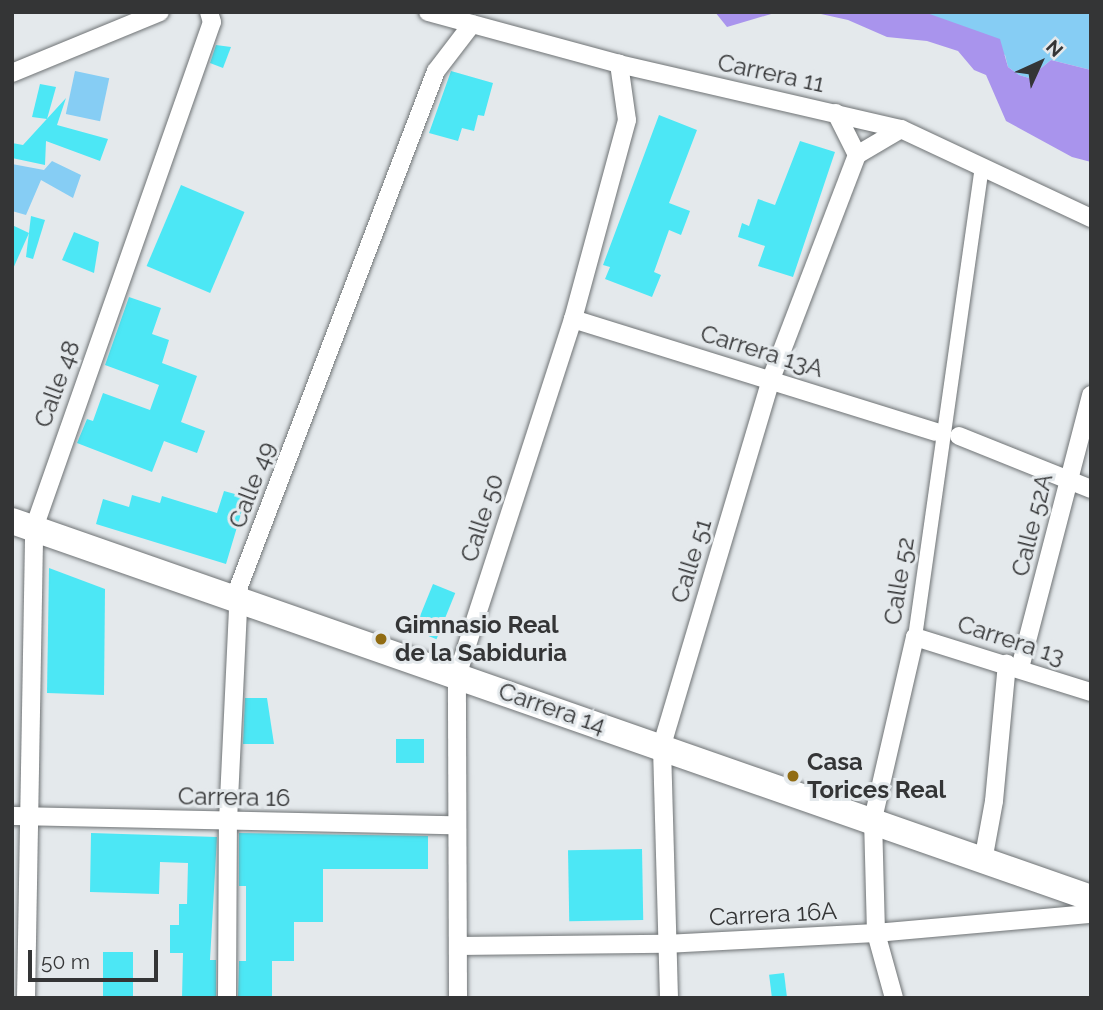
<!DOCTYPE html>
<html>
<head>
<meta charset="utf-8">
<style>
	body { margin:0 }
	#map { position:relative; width:1103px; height:1010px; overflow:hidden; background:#e4e9ec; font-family:Raleway,sans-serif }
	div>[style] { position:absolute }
	.green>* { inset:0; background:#86cdf4; transform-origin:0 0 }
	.water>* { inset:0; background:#a994ed }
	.building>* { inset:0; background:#4ce7f5; transform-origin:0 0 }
	.roads { filter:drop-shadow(0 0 2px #6f7375) drop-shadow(0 0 2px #6f7375) }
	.pedestrian>* { height:14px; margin:-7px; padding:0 7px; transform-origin:7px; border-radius:7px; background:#fff }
	.minor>* { height:18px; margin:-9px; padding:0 9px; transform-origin:9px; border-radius:9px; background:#fff }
	.secondary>* { height:26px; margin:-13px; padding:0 13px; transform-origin:13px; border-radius:13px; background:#fff }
	.dots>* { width:19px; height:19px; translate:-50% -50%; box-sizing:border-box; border:4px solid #e4e9ec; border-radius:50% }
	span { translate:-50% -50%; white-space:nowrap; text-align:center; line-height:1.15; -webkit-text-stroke:6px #e4e9ec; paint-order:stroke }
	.street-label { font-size:24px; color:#343536 }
	.poi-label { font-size:24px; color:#343536; font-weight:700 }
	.left { translate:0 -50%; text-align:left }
	.frame { position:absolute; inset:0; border:14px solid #343536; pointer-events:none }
	.north { position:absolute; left:1005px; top:28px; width:70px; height:70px; -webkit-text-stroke:5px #e4e9ec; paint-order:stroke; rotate:45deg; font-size:19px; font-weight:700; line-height:28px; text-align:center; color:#343536 }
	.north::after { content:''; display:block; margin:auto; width:24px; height:32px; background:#343536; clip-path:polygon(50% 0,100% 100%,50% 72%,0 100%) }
	.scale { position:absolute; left:28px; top:950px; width:130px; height:32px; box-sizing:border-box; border:4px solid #343536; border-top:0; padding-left:9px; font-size:21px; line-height:24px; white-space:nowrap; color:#343536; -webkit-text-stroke:5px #e4e9ec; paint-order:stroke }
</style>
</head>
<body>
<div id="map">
	<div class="green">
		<i style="clip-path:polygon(924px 12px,1091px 12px,1091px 70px,1051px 60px,1029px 78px,1019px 75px,1008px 67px,1005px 55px)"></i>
		<i style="left:75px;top:71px;width:35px;height:44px;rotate:12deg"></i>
		<i style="clip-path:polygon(52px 161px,81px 175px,73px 198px,41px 180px,26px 215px,12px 211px,12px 164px,44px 170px)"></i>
	</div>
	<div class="water">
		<i style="clip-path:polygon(715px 12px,778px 12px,727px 27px)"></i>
		<i style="clip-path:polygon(812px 12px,924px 12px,1000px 39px,1008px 67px,1019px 75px,1029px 78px,1051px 60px,1091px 70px,1091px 162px,1072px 157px,1006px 121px,986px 75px,974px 70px,958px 51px,927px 41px,887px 37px,848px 20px)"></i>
	</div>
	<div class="building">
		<i style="clip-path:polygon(216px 45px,231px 47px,223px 68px,210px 63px)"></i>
		<i style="clip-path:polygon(451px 71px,493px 83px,484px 116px,478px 115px,474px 131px,462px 128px,458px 141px,429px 133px)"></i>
		<i style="clip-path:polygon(40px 84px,56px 87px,47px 119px,32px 117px)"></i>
		<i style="clip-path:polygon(66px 98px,57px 125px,108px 139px,100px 161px,46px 141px,45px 165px,12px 158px,12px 143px,23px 145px)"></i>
		<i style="clip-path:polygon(659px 115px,697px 130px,669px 203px,690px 211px,681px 235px,669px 230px,654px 272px,661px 275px,652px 297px,605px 279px,610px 267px,603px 265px)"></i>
		<i style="clip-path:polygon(800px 141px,835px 152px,793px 277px,758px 266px,765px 246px,738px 237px,742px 223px,749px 226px,758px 199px,775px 205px)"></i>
		<i style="left:181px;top:185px;width:69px;height:88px;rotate:23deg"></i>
		<i style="clip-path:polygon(31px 216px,45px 220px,33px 259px,26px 257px)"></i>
		<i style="clip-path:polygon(12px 225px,29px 233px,12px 271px)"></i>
		<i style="clip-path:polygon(74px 232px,99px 242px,94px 273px,62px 260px)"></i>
		<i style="clip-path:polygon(129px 297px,161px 308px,152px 334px,169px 340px,162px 363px,197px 376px,181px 422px,205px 431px,197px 453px,164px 441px,152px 472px,77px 443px,87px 419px,93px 421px,103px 393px,150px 410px,159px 385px,105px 365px)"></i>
		<i style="clip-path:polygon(224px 491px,246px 497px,226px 564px,96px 524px,103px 499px,129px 507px,132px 495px,160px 503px,162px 496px,217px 513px)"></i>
		<i style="clip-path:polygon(49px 568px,105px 589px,104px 695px,47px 693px)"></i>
		<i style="left:433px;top:584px;width:24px;height:50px;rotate:22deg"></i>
		<i style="clip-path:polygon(245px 698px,267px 698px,274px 744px,243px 744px)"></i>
		<i style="left:396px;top:739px;width:28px;height:24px"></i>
		<i style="clip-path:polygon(91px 833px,217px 837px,210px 960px,216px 960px,216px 998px,182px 998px,183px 953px,170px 953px,170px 925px,179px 925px,179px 904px,187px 904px,188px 863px,160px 862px,159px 894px,90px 892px)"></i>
		<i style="clip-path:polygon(239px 833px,428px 836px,428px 869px,323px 869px,323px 922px,294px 922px,294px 961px,272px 961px,272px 998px,238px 998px,239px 961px,246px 961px,246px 886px,239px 886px)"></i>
		<i style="left:642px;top:849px;width:71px;height:74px;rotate:89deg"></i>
		<i style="left:103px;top:952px;width:30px;height:46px"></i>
		<i style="left:784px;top:973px;width:25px;height:15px;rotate:83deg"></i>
	</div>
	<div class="roads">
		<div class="pedestrian">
			<i style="left:915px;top:637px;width:475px;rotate:-81.9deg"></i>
		</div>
		<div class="minor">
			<i style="left:428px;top:12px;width:198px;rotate:15.2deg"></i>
			<i style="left:619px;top:64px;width:289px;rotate:13deg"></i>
			<i style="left:901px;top:129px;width:210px;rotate:25.1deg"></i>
			<i style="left:12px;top:73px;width:160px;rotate:-22.4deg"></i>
			<i style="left:836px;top:113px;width:47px;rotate:63.4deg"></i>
			<i style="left:573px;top:319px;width:380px;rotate:17.3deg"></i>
			<i style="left:959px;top:436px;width:142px;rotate:21.9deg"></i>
			<i style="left:1020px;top:668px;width:282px;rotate:-75.4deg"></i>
			<i style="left:12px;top:816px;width:443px;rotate:1.2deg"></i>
			<i style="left:983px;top:861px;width:61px;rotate:-79.6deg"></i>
			<i style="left:994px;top:801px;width:138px;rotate:-84.6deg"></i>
			<i style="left:458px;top:946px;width:207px;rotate:-0.6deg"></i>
			<i style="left:665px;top:944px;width:211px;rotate:-3deg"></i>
			<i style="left:876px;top:933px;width:216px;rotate:-5.1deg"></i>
			<i style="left:26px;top:998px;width:470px;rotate:-89deg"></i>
			<i style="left:34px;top:528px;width:536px;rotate:-70.62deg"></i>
			<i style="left:212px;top:22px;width:10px;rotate:-107deg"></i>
			<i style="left:227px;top:998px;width:177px;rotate:-89.7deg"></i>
			<i style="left:228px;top:821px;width:235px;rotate:-87.3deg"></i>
			<i style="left:239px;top:586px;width:551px;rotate:-69.07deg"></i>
			<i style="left:436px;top:71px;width:59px;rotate:-52.5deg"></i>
			<i style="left:458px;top:998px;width:322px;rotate:-90.2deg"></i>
			<i style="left:457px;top:676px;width:375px;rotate:-72deg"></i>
			<i style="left:573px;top:319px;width:206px;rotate:-74.8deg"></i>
			<i style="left:627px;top:120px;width:57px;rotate:-98.1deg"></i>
			<i style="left:669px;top:998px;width:253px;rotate:-91.6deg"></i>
			<i style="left:662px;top:745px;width:382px;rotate:-73.4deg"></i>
			<i style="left:771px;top:379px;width:240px;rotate:-69deg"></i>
			<i style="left:857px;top:155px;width:51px;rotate:-30.6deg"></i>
			<i style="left:894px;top:998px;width:67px;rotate:-105.5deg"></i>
			<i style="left:876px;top:933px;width:114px;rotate:-91.5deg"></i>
			<i style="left:873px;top:819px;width:187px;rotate:-77deg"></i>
			<i style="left:915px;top:637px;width:184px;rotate:17.4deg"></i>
		</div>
		<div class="secondary">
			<i style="left:12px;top:521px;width:1143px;rotate:19.26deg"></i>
		</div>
	</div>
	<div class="dots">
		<i style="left:381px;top:639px;background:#916c13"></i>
		<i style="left:793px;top:776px;background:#916c13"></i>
	</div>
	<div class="street-label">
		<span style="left:771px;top:73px;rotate:12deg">Carrera 11</span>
		<span style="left:762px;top:351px;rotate:17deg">Carrera 13A</span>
		<span style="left:57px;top:384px;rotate:-70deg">Calle 48</span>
		<span style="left:252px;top:485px;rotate:-69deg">Calle 49</span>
		<span style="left:482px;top:518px;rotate:-72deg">Calle 50</span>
		<span style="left:1032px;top:525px;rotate:-76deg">Calle 52A</span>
		<span style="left:691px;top:561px;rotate:-73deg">Calle 51</span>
		<span style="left:899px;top:581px;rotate:-81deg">Calle 52</span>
		<span style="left:1011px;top:640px;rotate:18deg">Carrera 13</span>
		<span style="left:552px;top:708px;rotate:19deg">Carrera 14</span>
		<span style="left:234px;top:797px;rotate:1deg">Carrera 16</span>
		<span style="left:773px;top:914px;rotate:-3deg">Carrera 16A</span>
	</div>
	<div class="poi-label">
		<span class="left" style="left:395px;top:639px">Gimnasio Real<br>de la Sabiduria</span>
		<span class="left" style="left:807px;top:776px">Casa<br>Torices Real</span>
	</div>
	<div class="frame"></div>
	<div class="north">N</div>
	<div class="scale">50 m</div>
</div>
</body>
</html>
